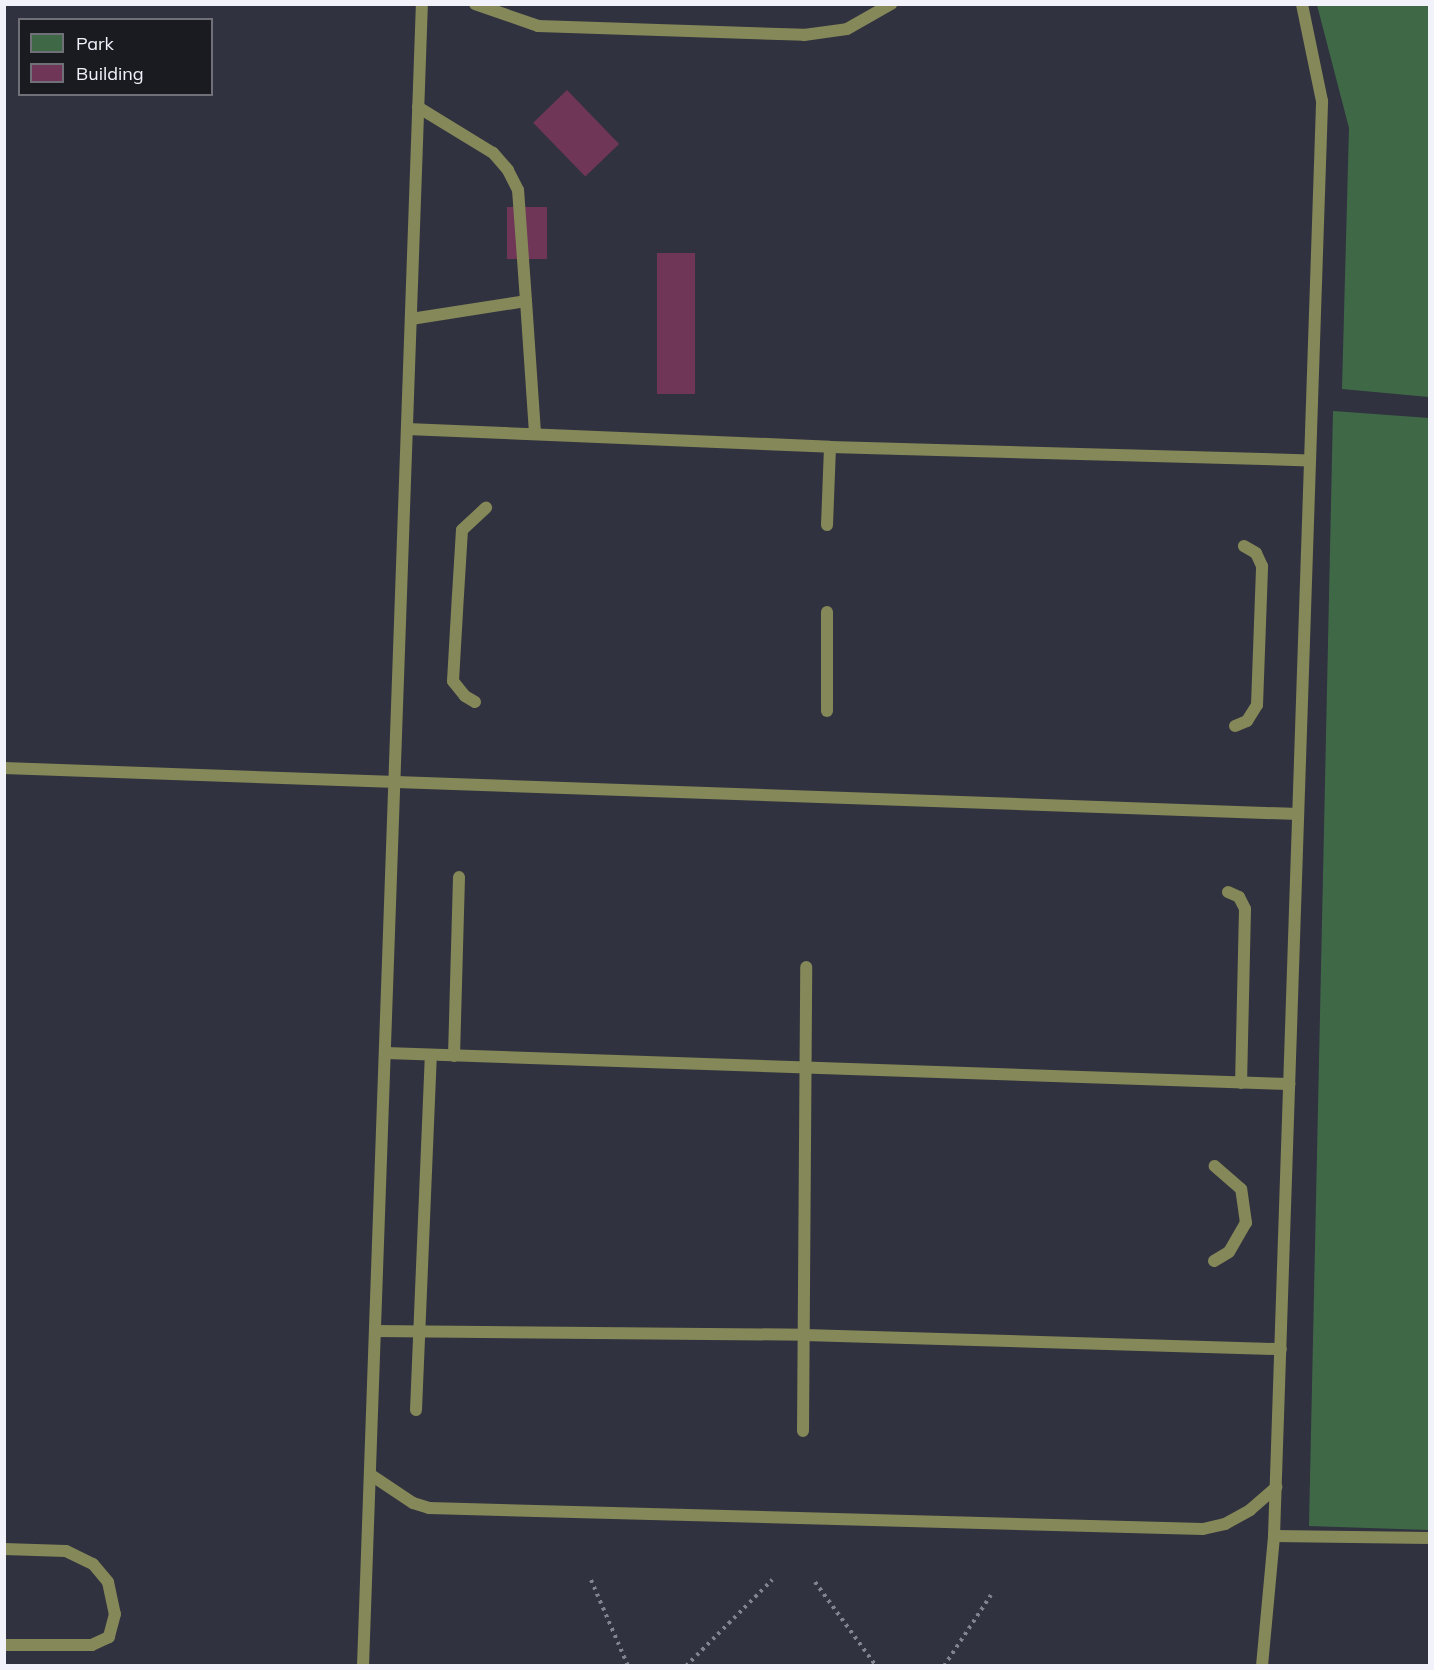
<!DOCTYPE html>
<html>
<head>
<meta charset="utf-8">
<style>
	body { margin:0 }
	#map { position:relative; width:1434px; height:1670px; overflow:hidden; background:#31323f; font-family:Mulish,sans-serif }
	div>[style] { position:absolute }
	.green>* { inset:0; background:#3f6946 }
	.building>* { inset:0; background:#703657; transform-origin:0 0 }
	.path>* { height:4px; margin-top:-2px; transform-origin:0; background:repeating-linear-gradient(90deg,#83838f 0 3px,transparent 0 7.5px) }
	.lane>* { height:12px; margin:-6px; padding:0 6px; transform-origin:6px; border-radius:6px; background:#858858 }
	span { translate:-50% -50%; white-space:nowrap; text-align:center; line-height:1.15; -webkit-text-stroke:4.5px #1a1a21; paint-order:stroke }
	.frame { position:absolute; inset:0; border:6px solid #f2f2fb; pointer-events:none }
	.legend { position:absolute; left:18px; top:18px; width:195px; height:78px; box-sizing:border-box; background:#1a1a21; border:2px solid #707078; margin:0; padding:8px 10px; list-style:none; font-size:18px; color:#f2f2fb }
	.legend li { display:flex; align-items:center; gap:12px; height:30px }
	.legend b { width:30px; border:2px solid #707078 }
</style>
</head>
<body>
<div id="map">
	<div class="green">
		<i style="clip-path:polygon(1317px 5px,1429px 5px,1429px 397px,1342px 389px,1349px 128px)"></i>
		<i style="clip-path:polygon(1333px 411px,1429px 418px,1429px 1530px,1309px 1526px)"></i>
	</div>
	<div class="building">
		<i style="left:567px;top:90px;width:75px;height:47px;rotate:46deg"></i>
		<i style="left:507px;top:207px;width:40px;height:52px"></i>
		<i style="left:657px;top:253px;width:38px;height:141px"></i>
	</div>
	<div class="path">
		<i style="left:591px;top:1580px;width:94px;rotate:66.7deg"></i>
		<i style="left:815px;top:1582px;width:104px;rotate:54deg"></i>
		<i style="left:686px;top:1666px;width:122px;rotate:-45deg"></i>
		<i style="left:944px;top:1666px;width:85px;rotate:-56.5deg"></i>
	</div>
	<div class="lane">
		<i style="left:475px;top:4px;width:67px;rotate:19.2deg"></i>
		<i style="left:538px;top:26px;width:266px;rotate:1.9deg"></i>
		<i style="left:804px;top:35px;width:43px;rotate:-7.9deg"></i>
		<i style="left:847px;top:29px;width:51px;rotate:-29.6deg"></i>
		<i style="left:526px;top:301px;width:133px;rotate:86.1deg"></i>
		<i style="left:411px;top:319px;width:116px;rotate:-8.9deg"></i>
		<i style="left:526px;top:301px;width:111px;rotate:-94.1deg"></i>
		<i style="left:518px;top:190px;width:22px;rotate:-117deg"></i>
		<i style="left:508px;top:170px;width:23px;rotate:-131deg"></i>
		<i style="left:493px;top:153px;width:88px;rotate:-148.5deg"></i>
		<i style="left:407px;top:429px;width:423px;rotate:2.4deg"></i>
		<i style="left:830px;top:447px;width:480px;rotate:1.6deg"></i>
		<i style="left:827px;top:525px;width:78px;rotate:-87.8deg"></i>
		<i style="left:475px;top:702px;width:12px;rotate:-149deg"></i>
		<i style="left:465px;top:696px;width:19px;rotate:-129deg"></i>
		<i style="left:453px;top:681px;width:86px;rotate:-86.7deg"></i>
		<i style="left:458px;top:595px;width:65px;rotate:-86.5deg"></i>
		<i style="left:462px;top:530px;width:33px;rotate:-43deg"></i>
		<i style="left:827px;top:711px;width:99px;rotate:-90deg"></i>
		<i style="left:1235px;top:726px;width:13px;rotate:-23deg"></i>
		<i style="left:1247px;top:721px;width:19px;rotate:-58deg"></i>
		<i style="left:1257px;top:705px;width:139px;rotate:-87.9deg"></i>
		<i style="left:1262px;top:566px;width:14px;rotate:-115deg"></i>
		<i style="left:1256px;top:553px;width:14px;rotate:-150deg"></i>
		<i style="left:4px;top:768px;width:1295px;rotate:2.04deg"></i>
		<i style="left:1228px;top:892px;width:12px;rotate:24deg"></i>
		<i style="left:1239px;top:897px;width:13px;rotate:63deg"></i>
		<i style="left:1245px;top:909px;width:174px;rotate:91.3deg"></i>
		<i style="left:386px;top:1053px;width:904px;rotate:1.97deg"></i>
		<i style="left:454px;top:1056px;width:179px;rotate:-88.4deg"></i>
		<i style="left:1214px;top:1261px;width:17px;rotate:-31deg"></i>
		<i style="left:1229px;top:1252px;width:34px;rotate:-60deg"></i>
		<i style="left:1246px;top:1223px;width:34px;rotate:-98deg"></i>
		<i style="left:1241px;top:1189px;width:35px;rotate:-139deg"></i>
		<i style="left:376px;top:1331px;width:428px;rotate:0.5deg"></i>
		<i style="left:804px;top:1335px;width:477px;rotate:1.7deg"></i>
		<i style="left:416px;top:1410px;width:355px;rotate:-87.6deg"></i>
		<i style="left:803px;top:1431px;width:464px;rotate:-89.6deg"></i>
		<i style="left:371px;top:1475px;width:50px;rotate:33.7deg"></i>
		<i style="left:413px;top:1503px;width:17px;rotate:17deg"></i>
		<i style="left:429px;top:1508px;width:774px;rotate:1.55deg"></i>
		<i style="left:1203px;top:1529px;width:23px;rotate:-13deg"></i>
		<i style="left:1225px;top:1524px;width:29px;rotate:-29deg"></i>
		<i style="left:1250px;top:1510px;width:35px;rotate:-41deg"></i>
		<i style="left:1274px;top:1536px;width:156px;rotate:0.7deg"></i>
		<i style="left:4px;top:1549px;width:62px;rotate:1.8deg"></i>
		<i style="left:66px;top:1551px;width:30px;rotate:26deg"></i>
		<i style="left:93px;top:1564px;width:23px;rotate:50deg"></i>
		<i style="left:108px;top:1582px;width:33px;rotate:78deg"></i>
		<i style="left:115px;top:1614px;width:24px;rotate:105deg"></i>
		<i style="left:109px;top:1637px;width:19px;rotate:155deg"></i>
		<i style="left:92px;top:1645px;width:88px;rotate:180deg"></i>
		<i style="left:363px;top:1666px;width:1663px;rotate:-87.97deg"></i>
		<i style="left:1262px;top:1666px;width:131px;rotate:-84.7deg"></i>
		<i style="left:1274px;top:1536px;width:1436px;rotate:-88.08deg"></i>
		<i style="left:1322px;top:101px;width:99px;rotate:-101.7deg"></i>
	</div>
	<div class="frame"></div>
	<ul class="legend">
	<li><b style="height:16px;background:#3f6946"></b>Park</li>
	<li><b style="height:16px;background:#703657"></b>Building</li>
	</ul>
</div>
</body>
</html>
